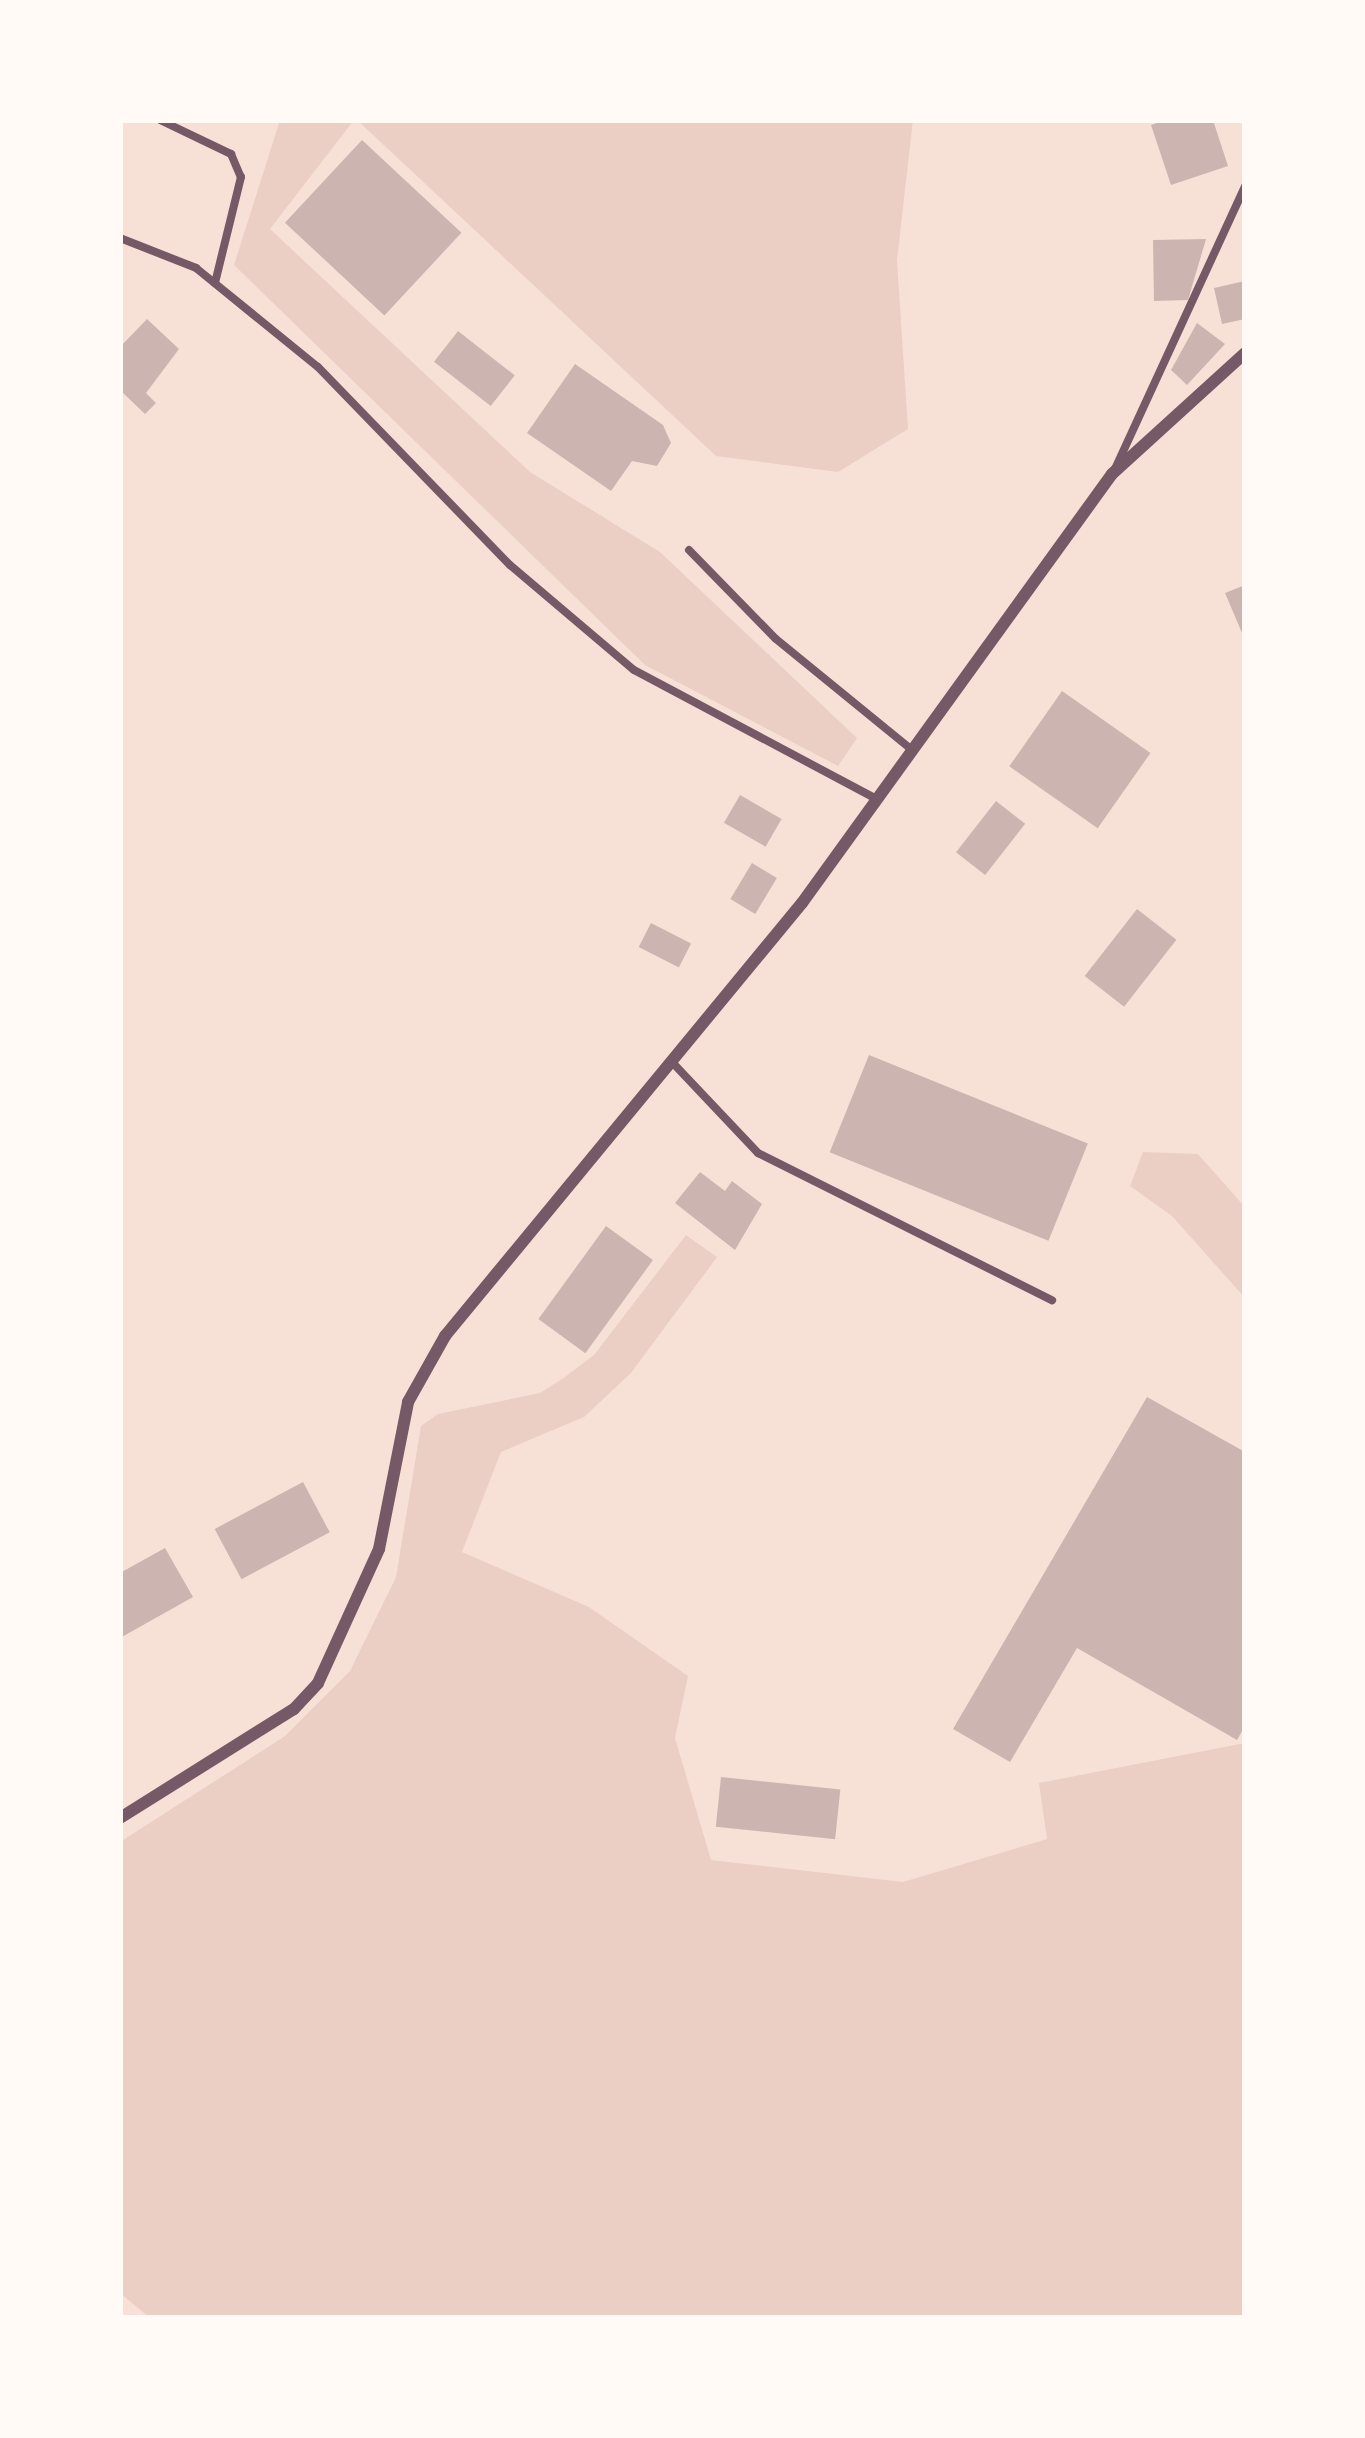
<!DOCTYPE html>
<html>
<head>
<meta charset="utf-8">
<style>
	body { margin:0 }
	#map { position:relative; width:1365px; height:2438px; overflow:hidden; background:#f7e1d7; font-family:"IBM Plex Sans",sans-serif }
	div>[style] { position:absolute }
	.green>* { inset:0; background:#ebcfc5 }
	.building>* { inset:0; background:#ccb4b1; transform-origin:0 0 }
	.service>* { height:8px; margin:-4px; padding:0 4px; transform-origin:4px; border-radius:4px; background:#755966 }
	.minor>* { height:12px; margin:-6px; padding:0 6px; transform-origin:6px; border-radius:6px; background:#755966 }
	span { translate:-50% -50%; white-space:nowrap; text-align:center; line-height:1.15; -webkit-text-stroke:12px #fffaf5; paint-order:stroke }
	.frame { position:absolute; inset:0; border:123px solid #fffaf5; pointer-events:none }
</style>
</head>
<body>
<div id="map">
	<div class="green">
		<i style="clip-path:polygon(280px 120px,354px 120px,270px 229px,530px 472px,660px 552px,857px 738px,838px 766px,645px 665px,234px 265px)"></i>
		<i style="clip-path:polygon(357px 120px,913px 120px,897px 260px,908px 429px,838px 472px,716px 456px)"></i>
		<i style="clip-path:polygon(1143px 1152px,1198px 1154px,1245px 1207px,1245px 1298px,1172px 1216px,1130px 1186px)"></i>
		<i style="clip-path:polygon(686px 1235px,717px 1257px,631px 1373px,584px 1417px,501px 1452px,462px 1552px,589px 1607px,688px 1676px,675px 1738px,711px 1860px,903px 1882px,1047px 1839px,1039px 1783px,1245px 1743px,1245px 2318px,150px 2318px,120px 2293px,120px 1842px,285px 1736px,350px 1671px,396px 1577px,421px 1426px,438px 1414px,540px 1393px,565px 1377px,594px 1355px)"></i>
	</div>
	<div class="building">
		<i style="clip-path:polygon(1166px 120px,1213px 120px,1228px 166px,1171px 185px,1151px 125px)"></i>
		<i style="left:362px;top:140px;width:136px;height:113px;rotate:43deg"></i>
		<i style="clip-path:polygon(1206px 239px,1188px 300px,1154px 301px,1153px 240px)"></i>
		<i style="clip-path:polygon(1245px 281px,1245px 319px,1222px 324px,1214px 288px)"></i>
		<i style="clip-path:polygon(147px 319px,179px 349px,146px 393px,156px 403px,145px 414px,120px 390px,120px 347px)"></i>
		<i style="clip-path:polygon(1197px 323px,1225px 344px,1187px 385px,1171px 370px)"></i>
		<i style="left:458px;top:331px;width:72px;height:39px;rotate:38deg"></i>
		<i style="clip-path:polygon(575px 364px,663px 425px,671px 443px,657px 466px,632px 461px,611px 491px,527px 433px)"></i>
		<i style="clip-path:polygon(1245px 585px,1245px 640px,1225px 593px)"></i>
		<i style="left:1062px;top:691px;width:108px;height:92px;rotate:35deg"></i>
		<i style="left:740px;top:795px;width:48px;height:32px;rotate:30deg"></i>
		<i style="left:996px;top:801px;width:37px;height:65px;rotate:38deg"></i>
		<i style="left:752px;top:863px;width:29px;height:42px;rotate:31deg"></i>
		<i style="left:1137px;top:909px;width:50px;height:85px;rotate:38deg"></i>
		<i style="left:651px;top:923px;width:45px;height:27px;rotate:27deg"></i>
		<i style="left:869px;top:1055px;width:236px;height:105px;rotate:22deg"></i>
		<i style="clip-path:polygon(700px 1172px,725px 1191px,732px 1181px,762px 1204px,735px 1250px,675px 1203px)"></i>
		<i style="left:606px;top:1226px;width:58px;height:115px;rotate:36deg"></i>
		<i style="clip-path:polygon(1147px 1397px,1245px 1452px,1245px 1726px,1237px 1740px,1077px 1648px,1010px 1762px,953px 1729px)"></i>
		<i style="left:303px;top:1482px;width:57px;height:100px;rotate:62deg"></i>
		<i style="clip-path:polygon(165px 1548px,193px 1597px,120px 1638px,120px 1573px)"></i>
		<i style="left:721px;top:1777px;width:120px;height:50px;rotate:6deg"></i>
	</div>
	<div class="service">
		<i style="left:160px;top:120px;width:79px;rotate:25.6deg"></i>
		<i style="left:231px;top:154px;width:25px;rotate:67deg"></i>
		<i style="left:241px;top:177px;width:109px;rotate:103.8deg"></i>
		<i style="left:120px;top:238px;width:82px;rotate:21.5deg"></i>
		<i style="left:196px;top:268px;width:157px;rotate:39.1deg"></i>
		<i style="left:318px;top:367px;width:276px;rotate:45.9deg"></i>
		<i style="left:510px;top:565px;width:162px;rotate:40.3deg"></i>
		<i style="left:634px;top:670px;width:275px;rotate:28deg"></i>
		<i style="left:1115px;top:469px;width:311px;rotate:-65.3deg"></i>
		<i style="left:689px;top:550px;width:124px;rotate:45.7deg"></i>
		<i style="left:776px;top:639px;width:176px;rotate:39.2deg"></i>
		<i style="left:671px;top:1061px;width:127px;rotate:46.6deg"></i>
		<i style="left:758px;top:1153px;width:329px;rotate:26.6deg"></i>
	</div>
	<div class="minor">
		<i style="left:120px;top:1818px;width:205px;rotate:-32.1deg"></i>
		<i style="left:294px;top:1709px;width:35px;rotate:-47deg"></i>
		<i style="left:318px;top:1683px;width:147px;rotate:-65.5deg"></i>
		<i style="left:379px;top:1549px;width:150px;rotate:-78.8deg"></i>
		<i style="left:408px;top:1402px;width:76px;rotate:-60.7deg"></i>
		<i style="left:445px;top:1336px;width:561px;rotate:-50.5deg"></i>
		<i style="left:802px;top:903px;width:529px;rotate:-54.15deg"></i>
		<i style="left:1112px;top:474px;width:180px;rotate:-42.3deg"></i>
	</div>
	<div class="frame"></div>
</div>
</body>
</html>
